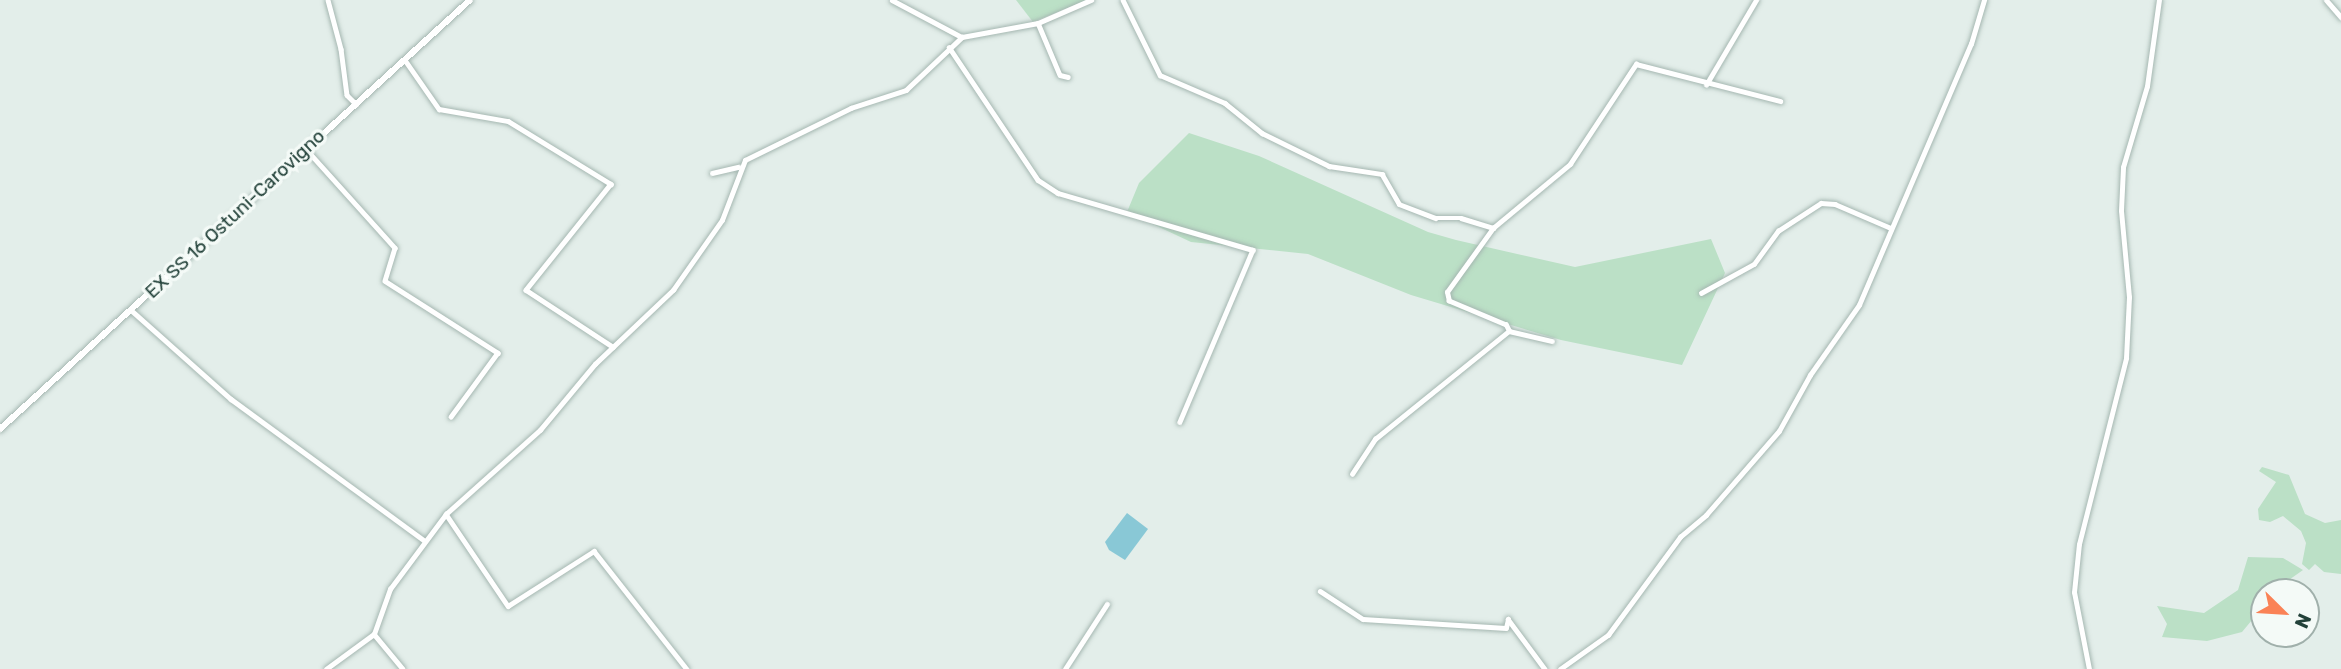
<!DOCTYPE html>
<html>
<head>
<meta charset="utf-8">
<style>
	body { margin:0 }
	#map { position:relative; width:2341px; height:669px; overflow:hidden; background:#e3eeea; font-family:Rubik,sans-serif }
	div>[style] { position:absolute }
	.green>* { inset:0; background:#bbe0c6 }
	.water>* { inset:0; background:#89c8d6 }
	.roads { filter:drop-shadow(0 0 2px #a5b7b1) drop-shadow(0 0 2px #a5b7b1) }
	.minor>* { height:4.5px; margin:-2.25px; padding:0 2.25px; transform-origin:2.25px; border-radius:2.25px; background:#fff }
	.tertiary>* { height:5px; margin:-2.5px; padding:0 2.5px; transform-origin:2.5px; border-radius:2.5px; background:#fff }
	.secondary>* { height:6px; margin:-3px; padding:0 3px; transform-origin:3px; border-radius:3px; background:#fff }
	span { translate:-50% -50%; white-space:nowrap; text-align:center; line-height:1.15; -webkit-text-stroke:7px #f4faf7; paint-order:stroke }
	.street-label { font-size:19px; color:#224139 }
	.north { position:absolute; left:2250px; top:578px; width:70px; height:70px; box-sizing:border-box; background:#f4faf7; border:2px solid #a0b0ab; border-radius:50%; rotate:114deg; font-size:19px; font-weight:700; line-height:28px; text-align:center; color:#224139 }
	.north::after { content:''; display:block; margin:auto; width:24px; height:32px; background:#fa8256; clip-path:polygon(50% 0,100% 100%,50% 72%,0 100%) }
</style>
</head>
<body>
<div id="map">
	<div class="green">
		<i style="clip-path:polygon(1016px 0,1087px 0,1033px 22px)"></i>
		<i style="clip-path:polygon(1189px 133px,1259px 156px,1428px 232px,1456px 240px,1575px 267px,1711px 239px,1725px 273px,1682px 365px,1561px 340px,1411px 295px,1308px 254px,1191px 242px,1127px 212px,1139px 183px)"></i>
		<i style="clip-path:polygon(2262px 467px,2289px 475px,2305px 514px,2325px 523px,2341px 520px,2341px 574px,2324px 572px,2315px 564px,2309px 570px,2302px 564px,2306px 543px,2301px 531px,2283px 516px,2270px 522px,2259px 520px,2258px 509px,2276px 482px,2259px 471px)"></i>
		<i style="clip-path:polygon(2248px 557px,2283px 558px,2303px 570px,2272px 592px,2264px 592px,2264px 620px,2252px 620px,2242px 632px,2207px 641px,2162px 637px,2167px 624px,2157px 606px,2204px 613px,2238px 590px)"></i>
	</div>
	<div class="water">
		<i style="clip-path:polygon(1127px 513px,1148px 529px,1125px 560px,1109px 550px,1105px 542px)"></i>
	</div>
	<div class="roads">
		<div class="minor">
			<i style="left:328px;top:0;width:51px;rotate:75.1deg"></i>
			<i style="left:341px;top:49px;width:46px;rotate:82.6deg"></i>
			<i style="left:347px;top:95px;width:13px;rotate:45deg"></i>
			<i style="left:892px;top:0;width:79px;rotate:27.9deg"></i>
			<i style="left:1123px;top:0;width:84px;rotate:63.7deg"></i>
			<i style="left:1160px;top:75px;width:71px;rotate:23.3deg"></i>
			<i style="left:1225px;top:103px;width:48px;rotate:39deg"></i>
			<i style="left:1262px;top:133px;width:75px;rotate:26.2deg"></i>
			<i style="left:1329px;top:166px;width:54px;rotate:8.6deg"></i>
			<i style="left:1382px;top:174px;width:34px;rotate:60deg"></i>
			<i style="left:1399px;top:204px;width:39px;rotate:21deg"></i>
			<i style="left:1435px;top:218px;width:26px"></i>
			<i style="left:1461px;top:218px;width:34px;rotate:17deg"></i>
			<i style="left:1038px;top:23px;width:56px;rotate:67.1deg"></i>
			<i style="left:1060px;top:75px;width:8px;rotate:14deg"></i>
			<i style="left:949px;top:47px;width:160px;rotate:56.2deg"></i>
			<i style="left:1038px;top:180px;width:24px;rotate:33deg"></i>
			<i style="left:1058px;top:193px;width:203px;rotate:16.3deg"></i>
			<i style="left:1253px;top:250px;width:187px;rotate:113deg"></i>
			<i style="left:405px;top:60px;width:60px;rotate:55.2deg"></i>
			<i style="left:439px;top:109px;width:70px;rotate:9.9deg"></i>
			<i style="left:508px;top:121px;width:121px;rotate:31.5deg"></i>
			<i style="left:611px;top:184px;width:136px;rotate:128.7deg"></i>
			<i style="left:526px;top:290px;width:104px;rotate:33.2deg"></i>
			<i style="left:1706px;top:85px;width:99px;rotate:-59.5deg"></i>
			<i style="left:306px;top:149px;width:133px;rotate:48deg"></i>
			<i style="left:395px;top:248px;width:34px;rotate:107deg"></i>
			<i style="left:385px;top:281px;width:134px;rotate:32.5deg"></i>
			<i style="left:498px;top:353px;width:79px;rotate:126.3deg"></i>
			<i style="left:712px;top:173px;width:27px;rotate:-13deg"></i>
			<i style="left:1701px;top:293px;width:60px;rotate:-28.7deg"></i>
			<i style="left:1754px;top:264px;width:41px;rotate:-54deg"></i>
			<i style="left:1778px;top:231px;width:51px;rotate:-33.1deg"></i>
			<i style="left:1821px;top:203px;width:14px;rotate:4deg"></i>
			<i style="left:1835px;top:204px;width:61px;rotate:23.2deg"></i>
			<i style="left:131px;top:310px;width:134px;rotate:41.7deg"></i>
			<i style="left:231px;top:399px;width:239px;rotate:36.2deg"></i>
			<i style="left:1509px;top:331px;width:44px;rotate:13.1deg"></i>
			<i style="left:1352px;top:474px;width:42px;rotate:-56.7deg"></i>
			<i style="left:1375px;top:439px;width:172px;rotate:-38.9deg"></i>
			<i style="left:1509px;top:331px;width:7px;rotate:-117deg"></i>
			<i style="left:1506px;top:325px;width:62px;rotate:-157.2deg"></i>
			<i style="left:1449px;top:301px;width:9px;rotate:-103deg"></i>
			<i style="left:1447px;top:292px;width:79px;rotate:-54.3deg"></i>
			<i style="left:1493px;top:228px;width:100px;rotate:-39.7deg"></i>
			<i style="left:1570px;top:164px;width:120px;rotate:-56.6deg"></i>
			<i style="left:1636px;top:64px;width:149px;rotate:14.4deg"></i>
			<i style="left:446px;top:514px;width:111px;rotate:56deg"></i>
			<i style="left:508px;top:606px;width:102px;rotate:-32.6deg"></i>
			<i style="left:594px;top:551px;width:150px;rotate:51.8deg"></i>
			<i style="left:1320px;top:591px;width:51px;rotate:33.1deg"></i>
			<i style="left:1363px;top:619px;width:143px;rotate:3.6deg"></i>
			<i style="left:1506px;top:628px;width:9px;rotate:-77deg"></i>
			<i style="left:1508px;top:619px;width:62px;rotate:53.5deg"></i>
			<i style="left:374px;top:634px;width:45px;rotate:50.4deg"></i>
			<i style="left:326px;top:669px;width:59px;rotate:-36.1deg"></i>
			<i style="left:374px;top:634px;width:48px;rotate:-70.4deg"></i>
			<i style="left:390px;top:589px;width:94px;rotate:-53.3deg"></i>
			<i style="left:446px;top:514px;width:126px;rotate:-41.8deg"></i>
			<i style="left:540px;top:430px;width:86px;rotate:-50.2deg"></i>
			<i style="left:595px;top:364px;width:108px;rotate:-43.5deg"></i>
			<i style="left:673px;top:290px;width:85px;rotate:-55deg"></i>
			<i style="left:722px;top:220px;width:64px;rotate:-69deg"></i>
			<i style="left:745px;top:160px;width:118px;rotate:-26.1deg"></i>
			<i style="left:851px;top:108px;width:58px;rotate:-18.1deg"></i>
			<i style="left:906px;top:90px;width:77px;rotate:-43.4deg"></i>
			<i style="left:962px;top:37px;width:77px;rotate:-10.4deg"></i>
			<i style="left:1038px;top:23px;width:58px;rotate:-23.5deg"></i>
			<i style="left:1065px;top:669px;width:77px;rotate:-57.1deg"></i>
			<i style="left:1560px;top:669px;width:59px;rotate:-35.3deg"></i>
			<i style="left:1608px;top:635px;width:122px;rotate:-53.7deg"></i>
			<i style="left:1680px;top:537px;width:34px;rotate:-40deg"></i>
			<i style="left:1706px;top:515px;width:111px;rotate:-49deg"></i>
			<i style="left:1779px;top:431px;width:64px;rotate:-61deg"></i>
			<i style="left:1810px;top:375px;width:85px;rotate:-55deg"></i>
			<i style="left:1859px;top:305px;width:284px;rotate:-66.8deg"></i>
			<i style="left:1971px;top:44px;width:46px;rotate:-73.5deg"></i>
		</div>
		<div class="tertiary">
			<i style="left:2326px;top:0;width:23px;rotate:49deg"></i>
			<i style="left:2089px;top:669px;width:78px;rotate:-101deg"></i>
			<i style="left:2074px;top:592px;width:48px;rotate:-84.1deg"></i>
			<i style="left:2079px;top:544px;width:192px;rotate:-75.8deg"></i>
			<i style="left:2126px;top:358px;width:61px;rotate:-87.2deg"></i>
			<i style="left:2129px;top:297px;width:87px;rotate:-95.3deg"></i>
			<i style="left:2121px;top:210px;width:43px;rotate:-87.3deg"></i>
			<i style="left:2123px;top:167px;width:84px;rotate:-73.5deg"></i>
			<i style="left:2147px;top:86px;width:87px;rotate:-82.1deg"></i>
		</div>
		<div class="secondary">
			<i style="left:0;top:429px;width:636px;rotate:-42.39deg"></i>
		</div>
	</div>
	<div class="street-label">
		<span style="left:235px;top:214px;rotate:-43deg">EX SS 16 Ostuni-Carovigno</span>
	</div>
	<div class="north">N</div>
</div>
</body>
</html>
